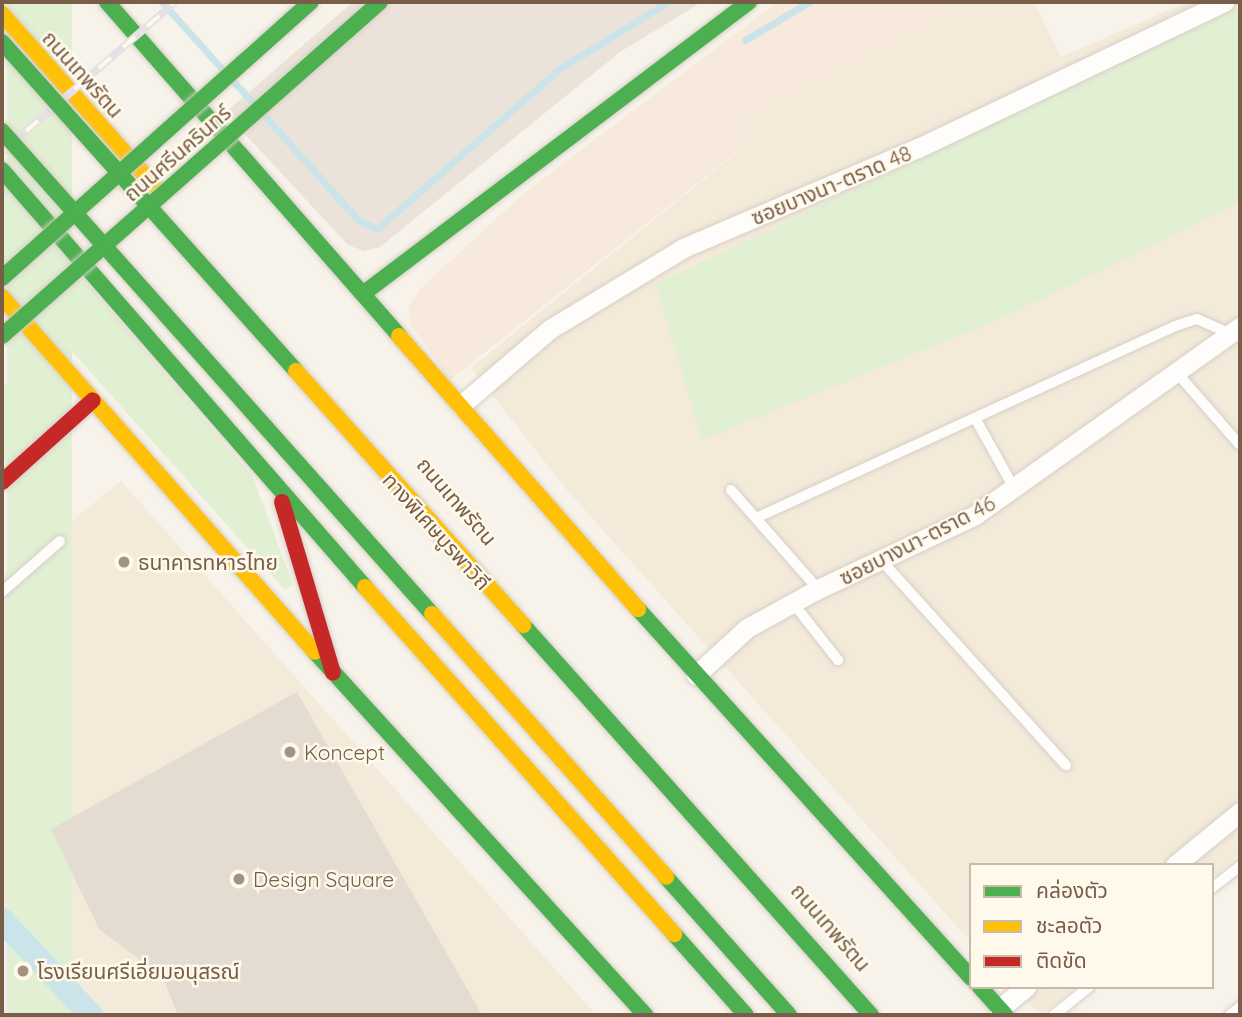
<!DOCTYPE html>
<html>
<head>
<meta charset="utf-8">
<style>
	body { margin:0 }
	#map { position:relative; width:1242px; height:1017px; overflow:hidden; background:#f7f3ea; font-family:Quicksand,"Noto Sans Thai",sans-serif }
	div>[style] { position:absolute }
	.residential>* { inset:0; background:#f3eada }
	.commercial>* { inset:0; background:#f8e9dd }
	.industrial>* { inset:0; background:#ebe3da }
	.education>* { inset:0; background:#f5e9f3 }
	.green>* { inset:0; background:#e1efd3; transform-origin:0 0 }
	.stream>* { height:7px; margin:-3.5px; padding:0 3.5px; transform-origin:3.5px; border-radius:3.5px; background:#cae4e9 }
	.canal>* { height:24px; margin:-12px; padding:0 12px; transform-origin:12px; border-radius:12px; background:#cae4e9 }
	.building>* { inset:0; background:#e4dcd1 }
	.roads { filter:drop-shadow(0 0 2px #d6cfc6) drop-shadow(0 0 2px #d6cfc6) }
	.lane>* { height:10px; margin:-5px; padding:0 5px; transform-origin:5px; border-radius:5px; background:#fefdfc }
	.street>* { height:19px; margin:-9.5px; padding:0 9.5px; transform-origin:9.5px; border-radius:9.5px; background:#fefdfc }
	.fast>* { height:16px; margin:-8px; padding:0 8px; transform-origin:8px; border-radius:8px; background:#4caf50 }
	.slow>* { height:16px; margin:-8px; padding:0 8px; transform-origin:8px; border-radius:8px; background:#ffc107 }
	.jam>* { height:16px; margin:-8px; padding:0 8px; transform-origin:8px; border-radius:8px; background:#c62828 }
	.rail>* { height:8px; margin-top:-4px; transform-origin:0; background:repeating-linear-gradient(90deg,#fff9eb 0 16px,#e5e1e5 0 32px); box-sizing:border-box; border-block:2px solid #e5e1e5 }
	.bridges { filter:drop-shadow(0 0 2px #d6cec5) drop-shadow(0 0 2px #d6cec5) }
	.fast-bridge>* { height:16px; margin:-8px; padding:0 8px; transform-origin:8px; border-radius:8px; background:#4caf50 }
	.slow-bridge>* { height:16px; margin:-8px; padding:0 8px; transform-origin:8px; border-radius:8px; background:#ffc107 }
	.dots>* { width:19px; height:19px; translate:-50% -50%; box-sizing:border-box; border:4px solid #fff9eb; border-radius:50% }
	span { translate:-50% -50%; white-space:nowrap; text-align:center; line-height:1.15; -webkit-text-stroke:5px #fff9eb; paint-order:stroke }
	.street-label { font-size:21px; color:#785d48 }
	.poi-label { font-size:21px; color:#785d48 }
	.left { translate:0 -50%; text-align:left }
	.frame { position:absolute; inset:0; border:4px solid #785d48; pointer-events:none }
	.legend { position:absolute; left:969px; top:863px; width:245px; height:126px; box-sizing:border-box; background:#fff9eb; border:2px solid #c9bbaa; margin:0; padding:9px 12px; list-style:none; font-size:21px; color:#785d48 }
	.legend li { display:flex; align-items:center; gap:14px; height:35px }
	.legend b { width:35px; border:2px solid #c9bbaa }
</style>
</head>
<body>
<div id="map">
	<div class="residential">
		<i style="clip-path:polygon(939px 2px,1034px 2px,1061px 57px,1187px 2px,1240px 2px,1240px 854px,1212px 877px,1212px 865px,971px 865px,971px 942px,567px 490px,471px 368px,748px 144px,737px 120px,945px 15px)"></i>
		<i style="clip-path:polygon(121px 481px,596px 1015px,2px 1015px,2px 578px)"></i>
		<i style="clip-path:polygon(1011px 987px,1076px 987px,1041px 1015px)"></i>
	</div>
	<div class="commercial">
		<i style="clip-path:polygon(777px 2px,939px 2px,946px 15px,738px 119px,748px 143px,450px 380px,411px 325px,408px 308px,421px 288px,525px 192px)"></i>
	</div>
	<div class="industrial">
		<i style="clip-path:polygon(353px 2px,702px 2px,620px 52px,380px 247px,364px 251px,348px 245px,225px 113px)"></i>
	</div>
	<div class="education">
		<i style="clip-path:polygon(2px 926px,85px 1015px,2px 1015px)"></i>
	</div>
	<div class="green">
		<i style="left:7px;top:2px;width:65px;height:1350px"></i>
		<i style="clip-path:polygon(1240px 6px,1240px 202px,1000px 319px,702px 440px,656px 284px)"></i>
		<i style="clip-path:polygon(2px 184px,253px 477px,293px 585px,285px 590px,2px 273px)"></i>
		<i style="clip-path:polygon(18px 374px,39px 383px,49px 405px,42px 431px,2px 464px,2px 388px)"></i>
	</div>
	<div class="stream">
		<i style="left:162px;top:2px;width:93px;rotate:48.1deg"></i>
		<i style="left:745px;top:40px;width:74px;rotate:-30.7deg"></i>
		<i style="left:232px;top:80px;width:34px;rotate:47deg"></i>
		<i style="left:263px;top:114px;width:142px;rotate:48.1deg"></i>
		<i style="left:358px;top:220px;width:21px;rotate:25deg"></i>
		<i style="left:377px;top:229px;width:242px;rotate:-41.3deg"></i>
		<i style="left:559px;top:69px;width:128px;rotate:-31.6deg"></i>
	</div>
	<div class="canal">
		<i style="left:2px;top:920px;width:130px;rotate:46.9deg"></i>
	</div>
	<div class="building">
		<i style="clip-path:polygon(297px 692px,482px 1015px,178px 1015px,162px 976px,99px 929px,51px 829px)"></i>
	</div>
	<div class="roads">
		<div class="lane">
			<i style="left:1178px;top:374px;width:94px;rotate:48.9deg"></i>
			<i style="left:975px;top:418px;width:80px;rotate:60.9deg"></i>
			<i style="left:731px;top:490px;width:132px;rotate:48.7deg"></i>
			<i style="left:756px;top:518px;width:461px;rotate:-24.6deg"></i>
			<i style="left:1175px;top:326px;width:23px;rotate:-18deg"></i>
			<i style="left:1197px;top:319px;width:36px;rotate:24deg"></i>
			<i style="left:882px;top:561px;width:275px;rotate:48deg"></i>
			<i style="left:2px;top:592px;width:77px;rotate:-41.3deg"></i>
			<i style="left:793px;top:603px;width:73px;rotate:51.7deg"></i>
			<i style="left:1212px;top:888px;width:36px;rotate:-38deg"></i>
			<i style="left:1054px;top:1015px;width:45px;rotate:-38.7deg"></i>
			<i style="left:1230px;top:1015px;width:13px;rotate:-39deg"></i>
		</div>
		<div class="street">
			<i style="left:461px;top:405px;width:117px;rotate:-40.5deg"></i>
			<i style="left:550px;top:329px;width:156px;rotate:-31.3deg"></i>
			<i style="left:683px;top:248px;width:255px;rotate:-23.1deg"></i>
			<i style="left:918px;top:148px;width:339px;rotate:-25.5deg"></i>
			<i style="left:696px;top:675px;width:69px;rotate:-42.7deg"></i>
			<i style="left:747px;top:628px;width:81px;rotate:-28.8deg"></i>
			<i style="left:818px;top:589px;width:174px;rotate:-25.2deg"></i>
			<i style="left:975px;top:515px;width:325px;rotate:-35.4deg"></i>
			<i style="left:1175px;top:865px;width:84px;rotate:-39.2deg"></i>
			<i style="left:999px;top:1009px;width:35px;rotate:-39deg"></i>
		</div>
		<div class="fast">
			<i style="left:107px;top:2px;width:444px;rotate:48.8deg"></i>
			<i style="left:2px;top:170px;width:553px;rotate:48.96deg"></i>
			<i style="left:364px;top:293px;width:483px;rotate:-37.1deg"></i>
			<i style="left:638px;top:609px;width:497px;rotate:47.9deg"></i>
			<i style="left:315px;top:652px;width:491px;rotate:47.7deg"></i>
			<i style="left:674px;top:934px;width:108px;rotate:48.4deg"></i>
			<i style="left:980px;top:987px;width:38px;rotate:48deg"></i>
		</div>
		<div class="slow">
			<i style="left:2px;top:14px;width:231px;rotate:48.5deg"></i>
			<i style="left:2px;top:297px;width:473px;rotate:48.6deg"></i>
			<i style="left:399px;top:336px;width:363px;rotate:48.8deg"></i>
			<i style="left:365px;top:587px;width:465px;rotate:48.3deg"></i>
		</div>
		<div class="jam">
			<i style="left:2px;top:482px;width:122px;rotate:-42deg"></i>
			<i style="left:282px;top:502px;width:178px;rotate:73.4deg"></i>
		</div>
	</div>
	<div class="rail">
		<i style="left:2px;top:152px;width:229px;rotate:-40.9deg"></i>
	</div>
	<div class="bridges">
		<div class="fast-bridge">
			<i style="left:2px;top:42px;width:441px;rotate:48.2deg"></i>
			<i style="left:2px;top:131px;width:647px;rotate:48.32deg"></i>
			<i style="left:2px;top:278px;width:414px;rotate:-41.8deg"></i>
			<i style="left:2px;top:336px;width:504px;rotate:-41.46deg"></i>
			<i style="left:523px;top:625px;width:523px;rotate:48.26deg"></i>
			<i style="left:666px;top:877px;width:185px;rotate:48.3deg"></i>
		</div>
		<div class="slow-bridge">
			<i style="left:296px;top:371px;width:341px;rotate:48.2deg"></i>
			<i style="left:432px;top:614px;width:352px;rotate:48.3deg"></i>
		</div>
	</div>
	<div class="dots">
		<i style="left:124px;top:562px;background:#a49281"></i>
		<i style="left:290px;top:752px;background:#a49281"></i>
		<i style="left:239px;top:879px;background:#a49281"></i>
		<i style="left:23px;top:971px;background:#a49281"></i>
	</div>
	<div class="street-label">
		<span style="left:83px;top:74px;rotate:48deg">ถนนเทพรัตน</span>
		<span style="left:177px;top:153px;rotate:-41deg">ถนนศรีนครินทร์</span>
		<span style="left:831px;top:185px;rotate:-23deg">ซอยบางนา-ตราด 48</span>
		<span style="left:457px;top:501px;rotate:49deg">ถนนเทพรัตน</span>
		<span style="left:437px;top:531px;rotate:48deg">ทางพิเศษบูรพาวิถี</span>
		<span style="left:917px;top:540px;rotate:-27deg">ซอยบางนา-ตราด 46</span>
		<span style="left:831px;top:927px;rotate:49deg">ถนนเทพรัตน</span>
	</div>
	<div class="poi-label">
		<span class="left" style="left:138px;top:562px">ธนาคารทหารไทย</span>
		<span class="left" style="left:304px;top:752px">Koncept</span>
		<span class="left" style="left:253px;top:879px">Design Square</span>
		<span class="left" style="left:37px;top:971px">โรงเรียนศรีเอี่ยมอนุสรณ์</span>
	</div>
	<div class="frame"></div>
	<ul class="legend">
	<li><b style="height:9px;background:#4caf50"></b>คล่องตัว</li>
	<li><b style="height:9px;background:#ffc107"></b>ชะลอตัว</li>
	<li><b style="height:9px;background:#c62828"></b>ติดขัด</li>
	</ul>
</div>
</body>
</html>
